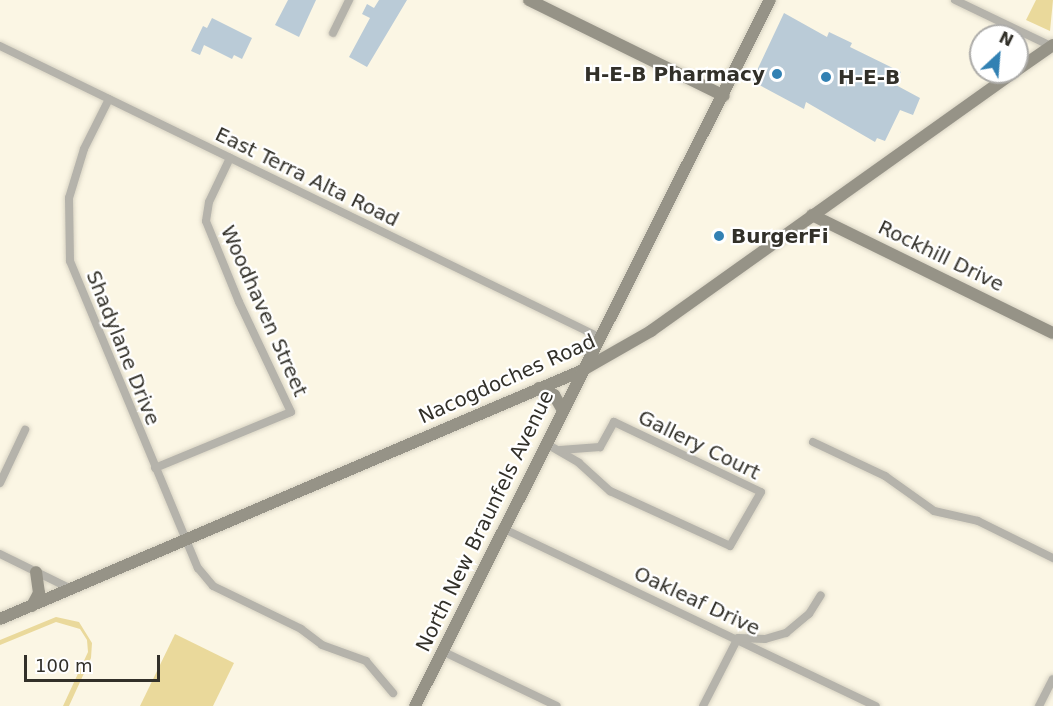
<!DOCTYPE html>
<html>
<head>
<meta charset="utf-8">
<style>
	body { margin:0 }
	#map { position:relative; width:1053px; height:706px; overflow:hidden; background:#fbf6e4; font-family:"DejaVu Sans",sans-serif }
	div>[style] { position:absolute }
	.green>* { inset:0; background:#ead99b }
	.building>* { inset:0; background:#bacbd7 }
	.roads { filter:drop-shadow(0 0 2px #d7d2c2) drop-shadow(0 0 2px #d7d2c2) }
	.street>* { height:8px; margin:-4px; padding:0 4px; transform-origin:4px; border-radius:4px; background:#b5b3ab }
	.secondary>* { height:12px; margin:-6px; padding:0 6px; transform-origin:6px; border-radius:6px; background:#969387 }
	.dots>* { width:16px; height:16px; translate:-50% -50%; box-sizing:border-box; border:3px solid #fff; border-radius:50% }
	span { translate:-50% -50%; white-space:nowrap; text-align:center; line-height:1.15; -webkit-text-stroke:4.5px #fff; paint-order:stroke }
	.poi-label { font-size:20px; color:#323029; font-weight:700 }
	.right { translate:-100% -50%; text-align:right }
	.left { translate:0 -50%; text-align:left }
	.street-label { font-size:20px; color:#323029 }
	.north { position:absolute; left:969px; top:24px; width:60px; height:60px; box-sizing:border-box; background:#fff; border:2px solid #adaca9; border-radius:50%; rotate:26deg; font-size:16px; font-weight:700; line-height:24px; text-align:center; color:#323029 }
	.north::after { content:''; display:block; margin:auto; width:21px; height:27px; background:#3281b3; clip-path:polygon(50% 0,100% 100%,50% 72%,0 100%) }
	.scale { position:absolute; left:24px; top:655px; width:136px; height:27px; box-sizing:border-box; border:3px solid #323029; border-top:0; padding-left:8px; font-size:18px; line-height:21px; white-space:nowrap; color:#323029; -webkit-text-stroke:4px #fff; paint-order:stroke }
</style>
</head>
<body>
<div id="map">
	<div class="green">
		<i style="clip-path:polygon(1036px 0,1053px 0,1050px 31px,1026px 20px)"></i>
		<i style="clip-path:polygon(56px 617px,79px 622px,92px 643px,91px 658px,69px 706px,63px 706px,88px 652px,87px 640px,80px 629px,56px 622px,0 645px,0 640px)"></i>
		<i style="clip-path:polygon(175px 634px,234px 663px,213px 706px,140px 706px)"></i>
	</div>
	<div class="building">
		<i style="clip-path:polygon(288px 0,316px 0,299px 37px,275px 25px)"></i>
		<i style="clip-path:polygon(379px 0,407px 0,367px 67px,349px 57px,370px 18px,362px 14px,367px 4px,374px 8px)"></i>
		<i style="clip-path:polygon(784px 13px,827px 37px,829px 32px,852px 43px,850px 47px,901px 72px,894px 84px,920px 98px,913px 115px,900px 110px,885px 141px,877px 138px,875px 142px,806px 102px,804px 109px,752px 81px)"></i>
		<i style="clip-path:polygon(212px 18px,252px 38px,242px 59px,234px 55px,232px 59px,204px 45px,200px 55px,191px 51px,203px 26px,207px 28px)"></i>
	</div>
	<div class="roads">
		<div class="street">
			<i style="left:955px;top:0;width:106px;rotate:25.6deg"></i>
			<i style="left:333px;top:33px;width:37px;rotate:-64deg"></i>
			<i style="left:0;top:46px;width:666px;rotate:25.91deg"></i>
			<i style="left:109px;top:99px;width:56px;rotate:116.6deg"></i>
			<i style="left:84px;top:149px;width:51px;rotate:107deg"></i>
			<i style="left:69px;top:198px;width:63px;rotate:89.1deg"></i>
			<i style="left:70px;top:261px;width:333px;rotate:67.4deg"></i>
			<i style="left:198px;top:568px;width:23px;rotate:50deg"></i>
			<i style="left:213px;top:586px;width:98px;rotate:26deg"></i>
			<i style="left:301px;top:629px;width:26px;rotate:37deg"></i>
			<i style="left:322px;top:645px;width:47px;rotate:20deg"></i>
			<i style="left:366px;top:661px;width:42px;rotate:49.8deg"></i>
			<i style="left:813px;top:442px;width:80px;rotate:25.3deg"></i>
			<i style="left:885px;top:476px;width:60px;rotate:35.5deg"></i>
			<i style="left:934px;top:511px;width:45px;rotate:12.8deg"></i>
			<i style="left:978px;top:521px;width:84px;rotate:26.3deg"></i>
			<i style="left:545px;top:443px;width:39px;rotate:30deg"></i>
			<i style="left:579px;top:463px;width:42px;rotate:42.1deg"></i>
			<i style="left:610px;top:491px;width:132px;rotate:24.6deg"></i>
			<i style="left:730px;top:546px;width:62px;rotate:-60.1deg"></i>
			<i style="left:761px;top:492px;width:163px;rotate:-154.5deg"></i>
			<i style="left:614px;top:422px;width:29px;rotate:119deg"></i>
			<i style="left:600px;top:447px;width:40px;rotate:175.7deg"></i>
			<i style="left:155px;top:468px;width:147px;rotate:-22.4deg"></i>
			<i style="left:291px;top:412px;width:122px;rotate:-115.3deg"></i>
			<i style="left:239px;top:302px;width:87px;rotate:-112.2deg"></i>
			<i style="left:206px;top:221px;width:19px;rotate:-81deg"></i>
			<i style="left:209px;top:202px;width:49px;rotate:-64.5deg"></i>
			<i style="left:0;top:483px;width:59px;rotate:-64.7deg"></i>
			<i style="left:502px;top:528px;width:414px;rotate:25.5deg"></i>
			<i style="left:0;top:554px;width:79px;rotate:26.2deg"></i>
			<i style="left:442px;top:651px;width:127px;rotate:25.6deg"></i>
			<i style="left:703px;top:706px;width:76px;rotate:-62.8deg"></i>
			<i style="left:738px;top:638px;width:27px;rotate:2deg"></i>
			<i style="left:765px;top:639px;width:22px;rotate:-16deg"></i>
			<i style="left:786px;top:633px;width:30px;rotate:-40deg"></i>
			<i style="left:809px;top:614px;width:22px;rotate:-58deg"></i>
			<i style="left:1039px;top:706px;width:30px;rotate:-63deg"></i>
		</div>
		<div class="secondary">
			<i style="left:529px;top:0;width:217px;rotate:26.2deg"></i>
			<i style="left:1017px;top:70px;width:44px;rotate:-34.8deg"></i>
			<i style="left:812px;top:215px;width:268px;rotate:26.1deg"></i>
			<i style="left:539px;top:388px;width:17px;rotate:25deg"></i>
			<i style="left:554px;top:395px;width:16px;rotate:60deg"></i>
			<i style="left:32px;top:606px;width:15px;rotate:-62deg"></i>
			<i style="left:39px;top:593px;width:21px;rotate:-98deg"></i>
			<i style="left:0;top:619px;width:632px;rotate:-23.12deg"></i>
			<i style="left:581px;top:371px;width:81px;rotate:-29.7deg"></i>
			<i style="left:651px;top:331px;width:446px;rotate:-35.5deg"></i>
			<i style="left:415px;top:706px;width:790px;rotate:-63.31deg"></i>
		</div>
	</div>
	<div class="dots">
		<i style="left:777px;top:74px;background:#3281b3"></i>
		<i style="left:826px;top:77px;background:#3281b3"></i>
		<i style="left:719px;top:236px;background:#3281b3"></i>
	</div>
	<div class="poi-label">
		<span class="right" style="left:765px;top:74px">H-E-B Pharmacy</span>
		<span class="left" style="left:838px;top:77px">H-E-B</span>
		<span class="left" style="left:731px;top:236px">BurgerFi</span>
	</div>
	<div class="street-label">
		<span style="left:307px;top:177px;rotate:26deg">East Terra Alta Road</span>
		<span style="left:941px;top:256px;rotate:26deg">Rockhill Drive</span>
		<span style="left:264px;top:311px;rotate:66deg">Woodhaven Street</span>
		<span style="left:123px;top:348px;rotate:68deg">Shadylane Drive</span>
		<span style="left:507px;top:379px;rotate:-24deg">Nacogdoches Road</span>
		<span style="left:699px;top:445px;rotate:26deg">Gallery Court</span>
		<span style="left:485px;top:521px;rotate:-64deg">North New Braunfels Avenue</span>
		<span style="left:697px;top:601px;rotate:25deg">Oakleaf Drive</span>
	</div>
	<div class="north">N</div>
	<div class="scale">100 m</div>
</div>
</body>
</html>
